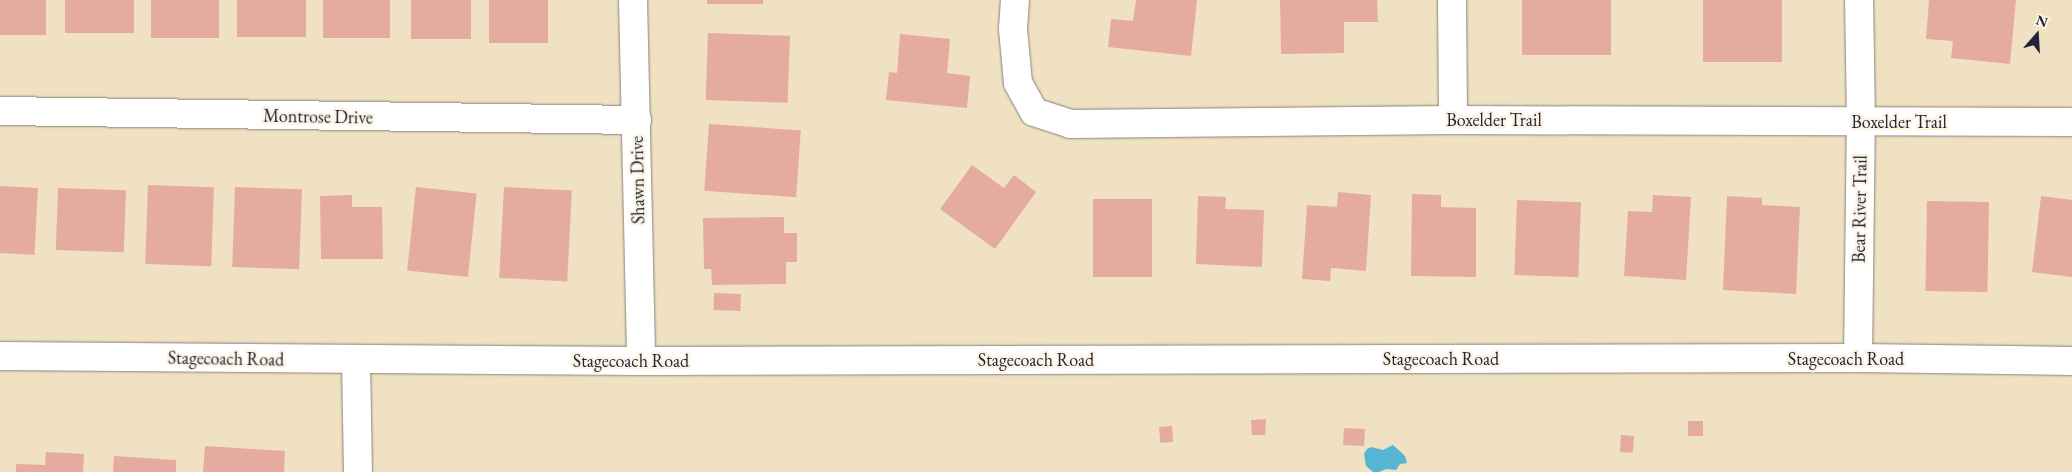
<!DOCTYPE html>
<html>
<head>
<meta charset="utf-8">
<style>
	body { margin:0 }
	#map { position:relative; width:2072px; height:472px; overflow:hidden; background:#efe1c1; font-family:"EB Garamond",serif }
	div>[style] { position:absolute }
	.water>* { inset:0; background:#55b6d4 }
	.building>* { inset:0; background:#e6aba0; transform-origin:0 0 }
	.roads { filter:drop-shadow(0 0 1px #88827e) drop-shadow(0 0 1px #88827e) }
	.minor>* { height:28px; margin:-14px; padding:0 14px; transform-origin:14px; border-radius:14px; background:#fff }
	.tertiary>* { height:28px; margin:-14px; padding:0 14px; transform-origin:14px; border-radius:14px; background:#fff }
	.secondary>* { height:28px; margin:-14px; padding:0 14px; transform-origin:14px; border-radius:14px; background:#fff }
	span { translate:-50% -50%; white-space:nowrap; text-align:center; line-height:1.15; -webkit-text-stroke:5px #fcf5e5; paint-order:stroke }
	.street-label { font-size:18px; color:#22223b }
	.north { position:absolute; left:2012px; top:10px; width:50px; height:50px; -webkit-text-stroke:4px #fcf5e5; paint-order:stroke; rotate:19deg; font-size:14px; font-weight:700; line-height:20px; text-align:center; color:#22223b }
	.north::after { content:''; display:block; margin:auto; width:18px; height:22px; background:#22223b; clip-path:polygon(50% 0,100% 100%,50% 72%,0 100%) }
</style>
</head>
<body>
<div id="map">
	<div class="water">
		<i style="clip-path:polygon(1393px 445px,1405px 456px,1407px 463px,1400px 464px,1396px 470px,1386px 469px,1379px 472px,1373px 472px,1366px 466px,1364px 454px,1367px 449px,1371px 447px,1383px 450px)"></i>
	</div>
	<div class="building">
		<i style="left:0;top:0;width:46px;height:35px"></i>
		<i style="left:65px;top:0;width:69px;height:33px"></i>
		<i style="left:151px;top:0;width:68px;height:38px"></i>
		<i style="left:237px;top:0;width:69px;height:37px"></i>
		<i style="left:323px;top:0;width:67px;height:38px"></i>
		<i style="left:411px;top:0;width:60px;height:39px"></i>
		<i style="left:489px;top:0;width:59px;height:43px"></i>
		<i style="left:707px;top:0;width:56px;height:4px"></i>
		<i style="clip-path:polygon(1136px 0,1197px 0,1191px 56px,1108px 47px,1111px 19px,1133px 21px)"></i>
		<i style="clip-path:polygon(1280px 0,1377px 0,1378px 22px,1344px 22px,1344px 53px,1281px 54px)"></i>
		<i style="left:1522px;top:0;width:89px;height:55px"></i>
		<i style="left:1703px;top:0;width:79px;height:62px"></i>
		<i style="clip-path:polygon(1929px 0,2016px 0,2010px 64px,1951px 58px,1953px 41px,1926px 39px)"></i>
		<i style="left:708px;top:33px;width:82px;height:67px;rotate:2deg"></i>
		<i style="clip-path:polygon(900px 34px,950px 39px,947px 73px,970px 76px,967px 108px,886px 100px,889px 72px,897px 73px)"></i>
		<i style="left:709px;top:124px;width:92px;height:67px;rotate:4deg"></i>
		<i style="clip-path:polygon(972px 165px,1004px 188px,1014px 175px,1036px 192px,995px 249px,940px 209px)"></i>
		<i style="left:148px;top:185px;width:66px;height:79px;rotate:2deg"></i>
		<i style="left:0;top:186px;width:38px;height:67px;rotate:3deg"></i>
		<i style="left:235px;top:187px;width:67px;height:80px;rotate:2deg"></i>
		<i style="left:416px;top:187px;width:61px;height:84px;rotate:6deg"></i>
		<i style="left:504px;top:187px;width:68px;height:91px;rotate:3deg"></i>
		<i style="left:58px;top:188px;width:68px;height:62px;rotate:2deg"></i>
		<i style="clip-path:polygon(1338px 192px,1371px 195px,1366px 271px,1331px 268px,1330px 281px,1302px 279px,1307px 205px,1337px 207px)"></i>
		<i style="clip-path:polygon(1412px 194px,1441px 195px,1441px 207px,1476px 208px,1476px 277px,1411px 276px)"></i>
		<i style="clip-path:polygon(352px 195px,352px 207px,382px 207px,383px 259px,321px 259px,320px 196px)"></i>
		<i style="clip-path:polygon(1653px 195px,1691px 197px,1686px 280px,1624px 276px,1628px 211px,1652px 212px)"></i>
		<i style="clip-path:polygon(1198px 196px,1226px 197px,1225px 209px,1264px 210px,1262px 267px,1196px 264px)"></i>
		<i style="clip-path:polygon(1727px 196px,1762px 198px,1762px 205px,1800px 207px,1796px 294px,1723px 290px)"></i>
		<i style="clip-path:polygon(2041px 196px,2072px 200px,2072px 277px,2032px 272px)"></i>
		<i style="left:1093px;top:199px;width:59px;height:78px"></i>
		<i style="left:1517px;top:200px;width:64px;height:75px;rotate:2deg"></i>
		<i style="left:1927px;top:201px;width:62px;height:90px;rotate:1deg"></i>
		<i style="clip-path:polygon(784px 217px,784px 233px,797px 233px,797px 262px,786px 262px,786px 284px,712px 285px,711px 269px,704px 269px,703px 218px)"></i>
		<i style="left:714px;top:293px;width:27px;height:17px;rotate:2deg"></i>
		<i style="clip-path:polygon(1266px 419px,1265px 435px,1252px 435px,1251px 420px)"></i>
		<i style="left:1688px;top:421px;width:15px;height:15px"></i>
		<i style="left:1172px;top:426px;width:16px;height:13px;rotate:86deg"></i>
		<i style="left:1344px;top:428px;width:21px;height:17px;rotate:3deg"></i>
		<i style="left:1621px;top:435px;width:13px;height:17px;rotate:4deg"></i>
		<i style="clip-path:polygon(205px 446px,285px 451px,284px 472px,203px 472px)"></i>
		<i style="clip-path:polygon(46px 452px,84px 454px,83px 472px,16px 472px,16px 464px,45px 465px)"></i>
		<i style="clip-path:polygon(114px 456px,176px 460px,176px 472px,113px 472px)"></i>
	</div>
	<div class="roads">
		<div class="minor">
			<i style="left:1015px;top:0;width:29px;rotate:94deg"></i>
			<i style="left:1013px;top:29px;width:54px;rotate:84.7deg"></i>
			<i style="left:1018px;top:83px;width:33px;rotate:61deg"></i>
			<i style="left:1034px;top:112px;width:38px;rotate:18deg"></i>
			<i style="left:1070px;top:124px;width:383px;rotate:-0.6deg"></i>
			<i style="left:1453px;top:120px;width:619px;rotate:0.19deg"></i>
			<i style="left:1452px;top:0;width:120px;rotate:89.5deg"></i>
			<i style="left:0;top:111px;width:637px;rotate:0.81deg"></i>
			<i style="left:1858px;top:358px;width:236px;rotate:-89.3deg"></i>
			<i style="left:1861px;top:122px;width:122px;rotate:-90.9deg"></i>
			<i style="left:356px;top:360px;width:112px;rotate:89deg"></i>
		</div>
		<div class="tertiary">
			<i style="left:633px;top:0;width:361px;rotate:88.7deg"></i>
		</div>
		<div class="secondary">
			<i style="left:0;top:356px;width:641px;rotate:0.45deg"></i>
			<i style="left:641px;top:361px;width:1217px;rotate:-0.14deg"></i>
			<i style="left:1858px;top:358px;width:214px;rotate:0.8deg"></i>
		</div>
	</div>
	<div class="street-label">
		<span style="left:318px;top:117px;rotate:1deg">Montrose Drive</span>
		<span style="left:1494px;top:120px">Boxelder Trail</span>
		<span style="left:1899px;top:122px">Boxelder Trail</span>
		<span style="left:638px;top:180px;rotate:-91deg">Shawn Drive</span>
		<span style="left:1860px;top:209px;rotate:-89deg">Bear River Trail</span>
		<span style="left:226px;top:359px;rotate:1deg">Stagecoach Road</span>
		<span style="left:1441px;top:359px">Stagecoach Road</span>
		<span style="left:1846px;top:359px">Stagecoach Road</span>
		<span style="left:1036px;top:360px">Stagecoach Road</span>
		<span style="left:631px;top:361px">Stagecoach Road</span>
	</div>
	<div class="north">N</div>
</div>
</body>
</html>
